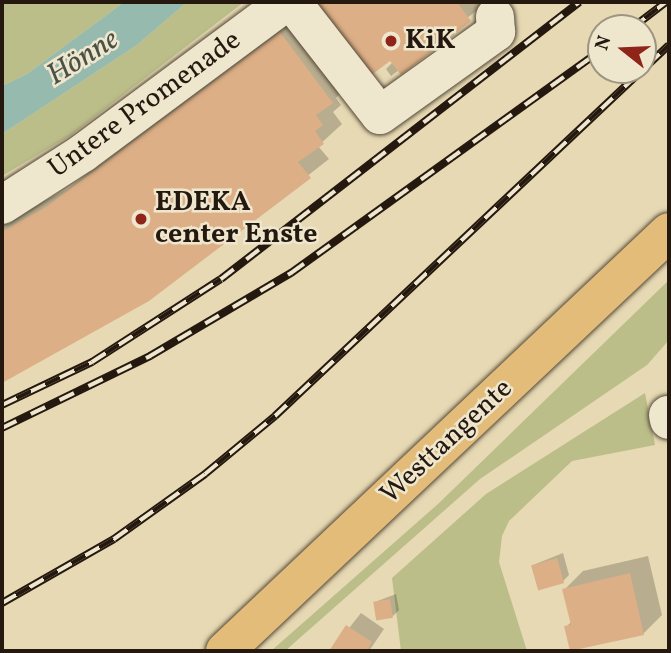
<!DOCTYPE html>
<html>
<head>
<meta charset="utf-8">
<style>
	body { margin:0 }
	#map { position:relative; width:671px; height:653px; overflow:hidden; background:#e6d9b3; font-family:Vollkorn,serif }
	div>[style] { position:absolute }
	.green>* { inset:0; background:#bbbe89 }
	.water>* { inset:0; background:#96baae }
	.shadow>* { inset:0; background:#0003 }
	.building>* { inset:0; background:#ddaf86; transform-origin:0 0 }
	.roads { filter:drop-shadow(0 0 2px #544838) drop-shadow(0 0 2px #544838) }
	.minor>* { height:38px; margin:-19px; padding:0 19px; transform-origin:19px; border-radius:19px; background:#efe6ce }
	.major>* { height:38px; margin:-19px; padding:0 19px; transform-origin:19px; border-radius:19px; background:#e3bc7a }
	.rail>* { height:8px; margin-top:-4px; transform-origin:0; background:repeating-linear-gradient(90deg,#efe6ce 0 16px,#24180f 0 32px); box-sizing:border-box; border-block:2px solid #24180f }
	.dots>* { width:19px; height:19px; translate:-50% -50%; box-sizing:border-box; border:4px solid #efe6ce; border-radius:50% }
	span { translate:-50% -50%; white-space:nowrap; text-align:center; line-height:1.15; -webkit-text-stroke:5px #efe6ce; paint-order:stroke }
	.poi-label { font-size:28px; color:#24180f; font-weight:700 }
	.left { translate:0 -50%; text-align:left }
	.street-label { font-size:28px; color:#24180f }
	.water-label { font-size:30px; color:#4c5147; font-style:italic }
	.frame { position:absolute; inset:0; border:4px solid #24180f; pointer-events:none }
	.north { position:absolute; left:587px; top:14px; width:70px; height:70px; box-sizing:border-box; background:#efe6ce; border:2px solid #9e9482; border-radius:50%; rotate:288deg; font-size:19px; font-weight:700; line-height:28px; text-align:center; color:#24180f }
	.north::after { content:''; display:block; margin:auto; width:24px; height:32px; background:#8f2418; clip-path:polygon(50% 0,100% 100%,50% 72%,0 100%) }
</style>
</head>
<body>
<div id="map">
	<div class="green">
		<i style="clip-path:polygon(2px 2px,124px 2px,27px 74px,2px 86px)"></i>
		<i style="clip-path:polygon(187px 2px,244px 2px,71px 135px,2px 176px,2px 134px,137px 45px)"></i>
		<i style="clip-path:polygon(669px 280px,669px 340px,647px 365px,480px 479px,285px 651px,271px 651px,438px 504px)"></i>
		<i style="clip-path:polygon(645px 393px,655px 445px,572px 461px,509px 521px,502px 536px,499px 562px,527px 651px,401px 651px,392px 578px,486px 494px)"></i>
	</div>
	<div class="water">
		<i style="clip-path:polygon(124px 2px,187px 2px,137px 45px,2px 134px,2px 86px,27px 74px)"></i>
	</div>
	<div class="shadow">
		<i style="clip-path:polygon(319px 2px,488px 2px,391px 76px,386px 69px,393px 62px,313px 7px)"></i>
		<i style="clip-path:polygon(299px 15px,350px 83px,336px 98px,341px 105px,333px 112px,342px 124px,318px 146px,329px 159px,148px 300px,2px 381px,2px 225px,67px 189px)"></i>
		<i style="clip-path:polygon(563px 553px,569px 575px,563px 581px,533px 565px)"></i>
		<i style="clip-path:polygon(648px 556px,662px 615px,643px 634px,566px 627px,572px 621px,564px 590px,583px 571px)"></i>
		<i style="clip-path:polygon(396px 594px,399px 610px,393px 616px,375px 602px)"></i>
		<i style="clip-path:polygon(361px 613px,384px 629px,369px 651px,331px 651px)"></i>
	</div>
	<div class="building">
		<i style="clip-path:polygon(318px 2px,457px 2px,471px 21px,401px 75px,390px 61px,366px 79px,311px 7px)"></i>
		<i style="clip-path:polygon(280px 32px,333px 103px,316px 115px,323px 125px,315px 131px,324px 144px,298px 162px,311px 178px,149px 301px,2px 383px,2px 232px,46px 207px)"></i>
		<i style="left:557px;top:558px;width:26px;height:27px;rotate:74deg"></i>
		<i style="clip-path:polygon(630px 573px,644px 635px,570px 651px,564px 626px,571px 625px,562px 589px)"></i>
		<i style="left:390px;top:599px;width:19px;height:17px;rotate:81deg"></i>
		<i style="clip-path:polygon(346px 625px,372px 642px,367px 651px,329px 651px)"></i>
	</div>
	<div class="roads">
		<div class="minor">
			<i style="left:292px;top:2px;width:143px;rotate:52.1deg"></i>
			<i style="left:380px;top:115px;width:143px;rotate:-35.6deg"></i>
			<i style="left:496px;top:32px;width:15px;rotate:-94deg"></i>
			<i style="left:2px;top:205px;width:96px;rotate:-32.7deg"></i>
			<i style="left:83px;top:153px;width:253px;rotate:-36.6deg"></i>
			<i style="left:668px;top:415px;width:5px;rotate:79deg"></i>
		</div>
		<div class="major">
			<i style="left:225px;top:651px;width:610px;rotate:-43.34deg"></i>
		</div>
	</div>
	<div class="rail">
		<i style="left:632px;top:28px;width:43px;rotate:-37.4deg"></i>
		<i style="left:2px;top:405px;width:100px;rotate:-25.5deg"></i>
		<i style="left:92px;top:362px;width:153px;rotate:-32.8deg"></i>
		<i style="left:221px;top:279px;width:453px;rotate:-37.7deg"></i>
		<i style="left:2px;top:428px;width:165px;rotate:-25.9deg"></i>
		<i style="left:150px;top:356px;width:164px;rotate:-30.5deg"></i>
		<i style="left:291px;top:273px;width:382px;rotate:-35.7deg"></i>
		<i style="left:2px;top:603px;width:129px;rotate:-29.7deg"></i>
		<i style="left:114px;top:539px;width:112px;rotate:-35.5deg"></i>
		<i style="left:205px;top:474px;width:91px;rotate:-39.6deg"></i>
		<i style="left:275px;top:416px;width:541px;rotate:-43.28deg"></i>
	</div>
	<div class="dots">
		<i style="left:391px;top:41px;background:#8f2418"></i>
		<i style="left:141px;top:219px;background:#8f2418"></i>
	</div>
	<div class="poi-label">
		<span class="left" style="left:405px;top:41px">KiK</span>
		<span class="left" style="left:155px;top:219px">EDEKA<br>center Enste</span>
	</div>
	<div class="street-label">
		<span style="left:145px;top:105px;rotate:-36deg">Untere Promenade</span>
		<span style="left:447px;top:442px;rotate:-43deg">Westtangente</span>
	</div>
	<div class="water-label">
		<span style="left:83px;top:58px;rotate:-32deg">Hönne</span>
	</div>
	<div class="frame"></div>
	<div class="north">N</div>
</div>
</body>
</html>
